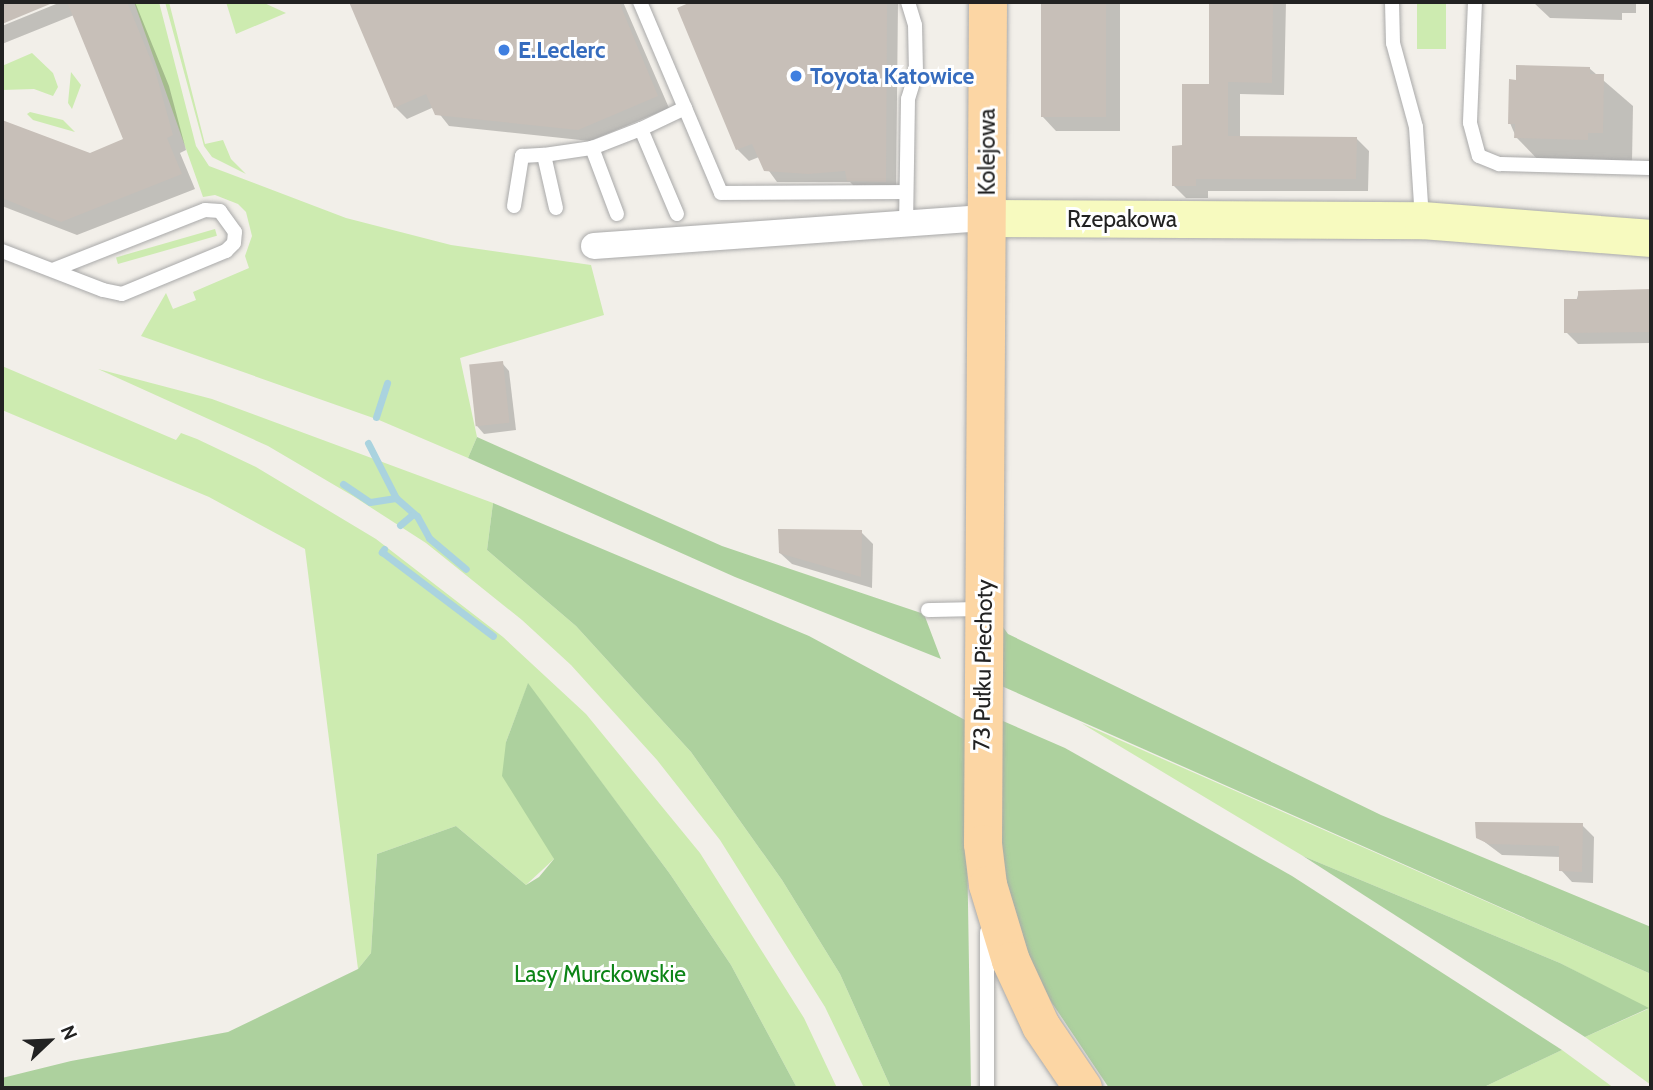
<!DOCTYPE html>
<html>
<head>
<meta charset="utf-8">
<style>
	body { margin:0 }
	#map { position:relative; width:1653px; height:1090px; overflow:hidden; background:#f2efe9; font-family:Cabin,sans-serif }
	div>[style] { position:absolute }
	.grass>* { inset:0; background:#cdebb0; transform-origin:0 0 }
	.forest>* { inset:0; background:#add19e }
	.shadow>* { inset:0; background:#0003 }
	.stream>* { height:7px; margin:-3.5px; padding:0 3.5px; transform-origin:3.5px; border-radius:3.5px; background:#aad3df }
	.building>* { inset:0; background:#c7bfb8; transform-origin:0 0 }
	.roads { filter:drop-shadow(0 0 2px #a9a9a9) drop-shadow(0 0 2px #a9a9a9) }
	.lane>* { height:14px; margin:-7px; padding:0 7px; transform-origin:7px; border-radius:7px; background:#fff }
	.street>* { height:26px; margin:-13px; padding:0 13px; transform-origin:13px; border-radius:13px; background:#fff }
	.secondary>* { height:37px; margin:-18.5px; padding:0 18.5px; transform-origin:18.5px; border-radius:18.5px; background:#f7fabf }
	.primary>* { height:38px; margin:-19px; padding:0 19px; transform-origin:19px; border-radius:19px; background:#fcd6a4 }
	.dots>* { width:19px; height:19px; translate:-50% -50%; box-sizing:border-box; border:4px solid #fff; border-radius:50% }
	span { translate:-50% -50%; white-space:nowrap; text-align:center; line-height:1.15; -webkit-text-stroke:6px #fff; paint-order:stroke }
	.shop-label { font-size:23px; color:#366cbe; font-weight:700 }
	.left { translate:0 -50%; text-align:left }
	.street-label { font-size:23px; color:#222 }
	.park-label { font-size:23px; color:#0c8416 }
	.frame { position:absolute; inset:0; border:4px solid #222; pointer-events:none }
	.north { position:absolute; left:14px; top:1006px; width:70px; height:70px; -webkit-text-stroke:5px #fff; paint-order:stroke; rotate:67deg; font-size:19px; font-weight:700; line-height:28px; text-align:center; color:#222 }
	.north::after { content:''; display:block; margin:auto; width:24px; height:32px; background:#222; clip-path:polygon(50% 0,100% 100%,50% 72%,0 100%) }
</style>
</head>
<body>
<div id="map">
	<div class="grass">
		<i style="clip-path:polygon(134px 2px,159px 2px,196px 146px,209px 166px,346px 218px,451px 245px,591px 265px,604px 315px,460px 358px,477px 437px,468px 458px,379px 420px,141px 336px,166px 293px,173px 309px,196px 300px,193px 292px,249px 268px,245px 256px,252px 236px,246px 212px,238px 204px,215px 195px,203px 197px)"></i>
		<i style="clip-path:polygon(165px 2px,169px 2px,205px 144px,223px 140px,231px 159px,246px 174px,212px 157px,204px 146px)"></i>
		<i style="clip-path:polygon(226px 2px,262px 2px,286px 13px,236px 34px)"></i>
		<i style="left:1417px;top:2px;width:29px;height:47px"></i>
		<i style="clip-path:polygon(32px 53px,53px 73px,58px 87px,53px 96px,34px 89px,2px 90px,2px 66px)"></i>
		<i style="clip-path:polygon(71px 72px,81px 85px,72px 109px,68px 103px)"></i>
		<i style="clip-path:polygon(30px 112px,63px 120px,75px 132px,33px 120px,27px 114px)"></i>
		<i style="left:215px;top:229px;width:7px;height:103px;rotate:74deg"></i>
		<i style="clip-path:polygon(2px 366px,176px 440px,181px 433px,197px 439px,256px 467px,376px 539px,503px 637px,586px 714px,700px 853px,804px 1018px,837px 1088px,797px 1088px,731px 965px,670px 874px,528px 684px,506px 742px,554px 859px,526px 885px,456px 826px,377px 854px,371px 953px,358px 969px,305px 549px,209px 497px,2px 410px)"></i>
		<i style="clip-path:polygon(98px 369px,212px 399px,493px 503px,487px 550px,576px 626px,691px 752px,782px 880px,840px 974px,891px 1088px,864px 1088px,825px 1007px,720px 840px,657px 760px,571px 665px,522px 620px,426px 543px,353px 496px,268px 446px)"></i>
		<i style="clip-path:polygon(1081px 723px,1651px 974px,1651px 1085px,1585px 1037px,1648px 1009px,1560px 963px,1303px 856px)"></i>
		<i style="clip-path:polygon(1562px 1050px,1614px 1088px,1482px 1088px)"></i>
	</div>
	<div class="forest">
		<i style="clip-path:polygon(477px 437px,722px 546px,924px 614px,941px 659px,735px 577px,468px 458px)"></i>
		<i style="clip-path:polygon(493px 503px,809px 636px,965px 720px,971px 1088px,891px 1088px,840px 974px,782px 880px,691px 752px,576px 626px,487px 550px)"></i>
		<i style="clip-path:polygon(998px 620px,1008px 634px,1381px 815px,1651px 927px,1651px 974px,997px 684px)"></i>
		<i style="clip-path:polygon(528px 683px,670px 874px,731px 965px,797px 1088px,2px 1088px,2px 1078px,71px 1061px,228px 1032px,358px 969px,371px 953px,377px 854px,456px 826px,526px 885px,539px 877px,554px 859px,502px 776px,506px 742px)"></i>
		<i style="clip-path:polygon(996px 718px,1065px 748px,1292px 876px,1562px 1050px,1482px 1088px,1109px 1088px,1050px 1000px,1029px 956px,1004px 873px,998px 832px)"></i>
		<i style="clip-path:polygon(1303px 856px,1560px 963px,1649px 1008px,1585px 1037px)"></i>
	</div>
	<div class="shadow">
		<i style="clip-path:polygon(61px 2px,135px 2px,169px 86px,186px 150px,180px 153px,195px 189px,77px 235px,2px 206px,2px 122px,90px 155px,126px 140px,74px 15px,2px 44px,2px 26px)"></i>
		<i style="clip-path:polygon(351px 2px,580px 2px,582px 7px,593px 2px,623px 2px,669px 108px,590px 141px,449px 126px,434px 107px,407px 119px,395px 107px)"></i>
		<i style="clip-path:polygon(696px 2px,898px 2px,896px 193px,860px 192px,850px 182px,777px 182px,759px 157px,749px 161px,737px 149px,679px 9px)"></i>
		<i style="clip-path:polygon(1043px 2px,1120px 2px,1120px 131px,1056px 131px,1042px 116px)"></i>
		<i style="clip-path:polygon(1211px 2px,1286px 2px,1284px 95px,1240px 94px,1240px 138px,1356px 138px,1369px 151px,1368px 191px,1208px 191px,1208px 198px,1186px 198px,1173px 185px,1184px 147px,1210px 85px)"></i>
		<i style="clip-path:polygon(1533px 2px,1636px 2px,1636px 13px,1622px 13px,1622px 20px,1550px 18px)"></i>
		<i style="clip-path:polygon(1589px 68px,1633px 106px,1632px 162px,1546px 168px,1516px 137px,1510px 123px)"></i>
		<i style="clip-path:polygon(1651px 291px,1651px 343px,1578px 344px,1566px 332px,1579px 292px)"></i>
		<i style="clip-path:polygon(502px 363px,509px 371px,516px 430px,484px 434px,477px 426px)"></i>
		<i style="clip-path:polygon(861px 532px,873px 544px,872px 588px,792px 564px,780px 553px)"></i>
		<i style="clip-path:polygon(1582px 825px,1594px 837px,1593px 883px,1572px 882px,1561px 870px,1561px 857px,1502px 855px,1478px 837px)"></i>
	</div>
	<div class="stream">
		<i style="left:376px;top:417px;width:36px;rotate:-72deg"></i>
		<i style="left:368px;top:443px;width:62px;rotate:63deg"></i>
		<i style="left:396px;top:498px;width:28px;rotate:41deg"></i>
		<i style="left:417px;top:516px;width:25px;rotate:61deg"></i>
		<i style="left:429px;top:538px;width:48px;rotate:40deg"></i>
		<i style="left:343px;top:484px;width:32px;rotate:34deg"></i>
		<i style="left:370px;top:502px;width:26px;rotate:-9deg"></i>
		<i style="left:400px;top:525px;width:16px;rotate:-40deg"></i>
		<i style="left:384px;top:549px;width:4px;rotate:124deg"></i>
		<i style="left:382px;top:552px;width:139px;rotate:37.1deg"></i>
	</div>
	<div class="building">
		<i style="clip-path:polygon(2px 2px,55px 2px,2px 24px)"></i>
		<i style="clip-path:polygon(67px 2px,127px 2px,155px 70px,173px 135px,167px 138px,182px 174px,61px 222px,2px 198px,2px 120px,90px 153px,123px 139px)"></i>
		<i style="clip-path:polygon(349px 2px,619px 2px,658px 96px,578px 130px,435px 115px,426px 94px,394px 108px)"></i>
		<i style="clip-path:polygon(691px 2px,887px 2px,886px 182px,847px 181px,845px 171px,808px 174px,764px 171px,752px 144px,736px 150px,677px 8px)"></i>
		<i style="left:1041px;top:2px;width:65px;height:115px"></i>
		<i style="clip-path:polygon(1209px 2px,1273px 2px,1272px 83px,1228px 82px,1228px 136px,1357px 137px,1356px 179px,1196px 179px,1196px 186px,1172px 186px,1172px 146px,1182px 145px,1182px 84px,1209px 84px)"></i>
		<i style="clip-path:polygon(1516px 65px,1590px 67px,1590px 74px,1604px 74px,1603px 133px,1588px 133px,1588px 140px,1514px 138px,1515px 124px,1508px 124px,1509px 79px,1516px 80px)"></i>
		<i style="clip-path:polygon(1651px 289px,1651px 332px,1564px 333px,1564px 299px,1578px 299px,1578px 291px)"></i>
		<i style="left:503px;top:361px;width:62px;height:34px;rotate:84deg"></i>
		<i style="clip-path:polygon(778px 529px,862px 530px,861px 577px,779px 553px)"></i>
		<i style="clip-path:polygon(1475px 822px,1583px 823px,1582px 872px,1559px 871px,1559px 846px,1489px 844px,1476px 838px)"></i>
	</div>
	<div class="roads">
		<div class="lane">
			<i style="left:640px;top:2px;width:207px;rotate:67deg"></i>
			<i style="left:721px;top:193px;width:185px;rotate:-0.3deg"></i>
			<i style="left:1392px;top:2px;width:41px;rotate:88.6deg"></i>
			<i style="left:1393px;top:43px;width:87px;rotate:74.7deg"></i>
			<i style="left:1416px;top:127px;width:93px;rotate:86.3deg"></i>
			<i style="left:1475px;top:2px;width:121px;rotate:92.4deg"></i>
			<i style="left:1470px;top:123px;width:34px;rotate:75deg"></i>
			<i style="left:1479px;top:156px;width:22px;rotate:22deg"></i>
			<i style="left:1499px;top:164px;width:152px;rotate:1.5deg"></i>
			<i style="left:514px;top:206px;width:51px;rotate:-80.9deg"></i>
			<i style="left:522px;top:156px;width:22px;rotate:-3deg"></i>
			<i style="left:556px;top:208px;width:54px;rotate:-102.8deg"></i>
			<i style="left:544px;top:155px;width:49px;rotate:-8.3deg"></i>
			<i style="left:617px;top:214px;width:71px;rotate:-110.7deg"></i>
			<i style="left:592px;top:148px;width:53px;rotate:-21.2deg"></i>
			<i style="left:677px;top:214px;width:92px;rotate:-113deg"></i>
			<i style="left:641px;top:129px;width:49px;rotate:-25.5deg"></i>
			<i style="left:906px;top:226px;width:127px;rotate:-89.1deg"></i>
			<i style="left:908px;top:99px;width:28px;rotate:-73deg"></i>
			<i style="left:916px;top:72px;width:47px;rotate:-91.2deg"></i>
			<i style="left:915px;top:25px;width:24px;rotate:-107deg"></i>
			<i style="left:2px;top:251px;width:108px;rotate:21.1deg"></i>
			<i style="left:103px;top:290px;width:19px;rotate:12deg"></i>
			<i style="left:122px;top:294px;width:113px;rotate:-22.5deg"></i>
			<i style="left:226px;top:251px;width:11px;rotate:-45deg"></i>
			<i style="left:234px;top:243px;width:11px;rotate:-85deg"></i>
			<i style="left:235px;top:232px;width:26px;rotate:-126deg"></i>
			<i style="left:220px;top:211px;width:15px;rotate:-176deg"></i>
			<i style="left:205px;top:210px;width:163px;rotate:158.5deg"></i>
			<i style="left:928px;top:610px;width:54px;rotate:-1.1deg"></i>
			<i style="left:987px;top:1088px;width:156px;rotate:-90deg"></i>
		</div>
		<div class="street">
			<i style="left:594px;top:246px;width:394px;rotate:-4.1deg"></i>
		</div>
		<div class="secondary">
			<i style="left:987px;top:218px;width:435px;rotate:0.3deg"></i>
			<i style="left:1422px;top:220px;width:230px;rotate:4.5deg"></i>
		</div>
		<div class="primary">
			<i style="left:988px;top:2px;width:842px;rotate:90.34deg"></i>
			<i style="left:983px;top:844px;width:41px;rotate:83deg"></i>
			<i style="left:988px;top:885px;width:79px;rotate:73.2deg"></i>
			<i style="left:1011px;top:961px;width:72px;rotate:65.2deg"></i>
			<i style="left:1041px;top:1026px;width:75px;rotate:55.9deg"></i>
		</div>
	</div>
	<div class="dots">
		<i style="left:504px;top:50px;background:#3f7fe0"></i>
		<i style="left:796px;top:76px;background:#3f7fe0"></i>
	</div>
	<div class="shop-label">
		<span class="left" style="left:518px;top:50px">E.Leclerc</span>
		<span class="left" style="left:810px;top:76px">Toyota Katowice</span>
	</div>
	<div class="street-label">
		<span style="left:987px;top:152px;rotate:-90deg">Kolejowa</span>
		<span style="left:1122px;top:219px">Rzepakowa</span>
		<span style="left:983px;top:665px;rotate:-89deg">73 Pułku Piechoty</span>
	</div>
	<div class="park-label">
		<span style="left:600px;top:974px">Lasy Murckowskie</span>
	</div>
	<div class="frame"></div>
	<div class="north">N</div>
</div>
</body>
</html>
